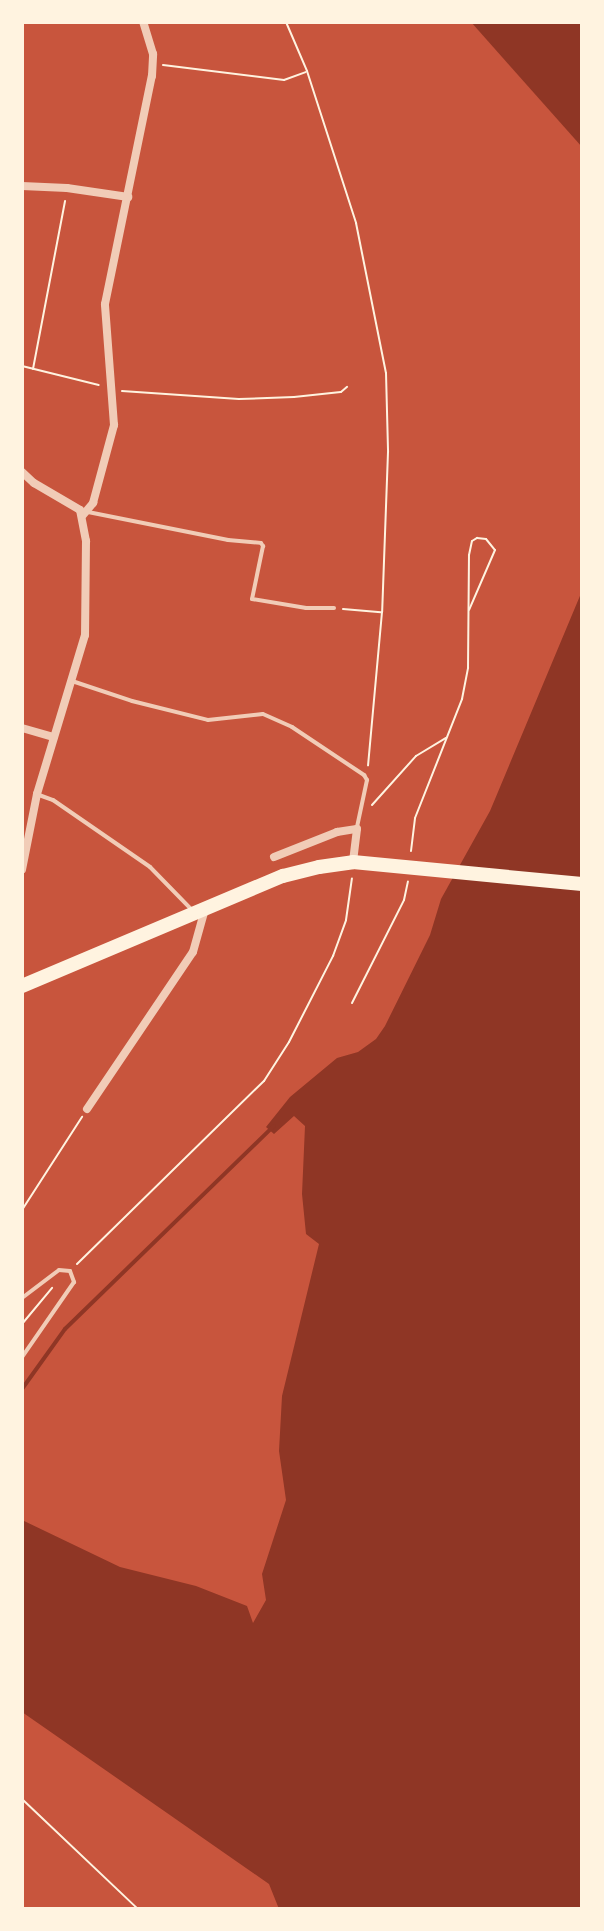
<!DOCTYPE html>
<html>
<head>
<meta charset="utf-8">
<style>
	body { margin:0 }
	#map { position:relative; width:604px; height:1931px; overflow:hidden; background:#c8553d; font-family:Inter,sans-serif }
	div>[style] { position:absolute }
	.water>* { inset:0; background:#8f3625 }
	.stream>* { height:4px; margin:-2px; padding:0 2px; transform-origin:2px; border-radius:2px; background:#8f3625 }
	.path>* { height:2px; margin:-1px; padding:0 1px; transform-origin:1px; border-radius:1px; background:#fff3e0 }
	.service>* { height:4px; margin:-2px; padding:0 2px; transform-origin:2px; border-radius:2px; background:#f1ccb7 }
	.minor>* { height:8px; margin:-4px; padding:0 4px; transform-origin:4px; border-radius:4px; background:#f1ccb7 }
	.primary>* { height:14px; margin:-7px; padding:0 7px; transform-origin:7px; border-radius:7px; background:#fff3e0 }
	span { translate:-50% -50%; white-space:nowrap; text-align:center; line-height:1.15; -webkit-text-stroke:7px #fff3e0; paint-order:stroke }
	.frame { position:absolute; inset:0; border:24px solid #fff3e0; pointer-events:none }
</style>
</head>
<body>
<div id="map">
	<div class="water">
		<i style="clip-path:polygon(471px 22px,582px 22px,582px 147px)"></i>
		<i style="clip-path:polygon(582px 591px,582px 1909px,279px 1909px,269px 1884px,22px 1712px,22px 1520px,120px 1567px,196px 1586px,247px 1606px,253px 1623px,266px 1600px,262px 1574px,286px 1500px,279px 1451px,282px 1396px,319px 1244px,306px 1234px,302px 1194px,305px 1126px,294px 1116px,274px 1134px,266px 1127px,290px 1097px,337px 1058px,358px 1052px,376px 1039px,385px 1026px,430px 935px,441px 899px,490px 811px)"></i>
	</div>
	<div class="stream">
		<i style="left:22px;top:1389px;width:74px;rotate:-54.4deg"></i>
		<i style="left:65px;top:1329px;width:291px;rotate:-44.2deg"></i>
	</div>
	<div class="path">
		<i style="left:286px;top:22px;width:53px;rotate:66.8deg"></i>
		<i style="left:307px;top:71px;width:160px;rotate:72.1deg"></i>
		<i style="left:356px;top:223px;width:153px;rotate:78.7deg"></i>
		<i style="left:386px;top:373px;width:79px;rotate:88.5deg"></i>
		<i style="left:388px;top:452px;width:160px;rotate:92.1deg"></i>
		<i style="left:382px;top:612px;width:154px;rotate:95.2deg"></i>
		<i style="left:163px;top:65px;width:122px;rotate:7.1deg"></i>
		<i style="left:284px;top:80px;width:23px;rotate:-20deg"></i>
		<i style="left:22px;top:366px;width:79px;rotate:13.9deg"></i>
		<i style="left:33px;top:369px;width:171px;rotate:-79.2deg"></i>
		<i style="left:122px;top:391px;width:117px;rotate:3.9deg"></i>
		<i style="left:239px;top:399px;width:55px;rotate:-2.1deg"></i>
		<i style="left:294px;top:397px;width:47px;rotate:-6.1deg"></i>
		<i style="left:341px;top:392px;width:8px;rotate:-40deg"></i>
		<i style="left:343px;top:609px;width:38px;rotate:5deg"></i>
		<i style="left:372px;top:805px;width:66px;rotate:-48.1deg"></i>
		<i style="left:416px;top:756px;width:35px;rotate:-31deg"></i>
		<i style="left:411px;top:851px;width:33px;rotate:-83deg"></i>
		<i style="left:415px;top:818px;width:128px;rotate:-68.4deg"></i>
		<i style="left:462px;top:699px;width:32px;rotate:-79deg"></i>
		<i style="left:468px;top:668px;width:113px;rotate:-89.5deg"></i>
		<i style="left:469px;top:555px;width:14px;rotate:-78deg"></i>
		<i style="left:472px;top:541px;width:6px;rotate:-31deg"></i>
		<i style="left:477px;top:538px;width:9px;rotate:6deg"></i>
		<i style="left:486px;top:539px;width:14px;rotate:51deg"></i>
		<i style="left:495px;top:550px;width:65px;rotate:113.4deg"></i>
		<i style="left:352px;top:1003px;width:115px;rotate:-63.2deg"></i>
		<i style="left:404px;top:900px;width:19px;rotate:-78deg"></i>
		<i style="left:22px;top:1210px;width:111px;rotate:-57.2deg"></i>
		<i style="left:77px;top:1264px;width:262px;rotate:-44.4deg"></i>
		<i style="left:264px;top:1081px;width:46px;rotate:-57.3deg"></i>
		<i style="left:289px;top:1042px;width:97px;rotate:-62.9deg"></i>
		<i style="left:333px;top:956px;width:38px;rotate:-70deg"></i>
		<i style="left:346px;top:920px;width:42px;rotate:-81.9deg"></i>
		<i style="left:22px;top:1324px;width:47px;rotate:-50.2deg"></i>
		<i style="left:22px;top:1799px;width:160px;rotate:43.5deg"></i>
	</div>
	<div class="service">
		<i style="left:88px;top:512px;width:143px;rotate:11.3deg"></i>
		<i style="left:228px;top:540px;width:33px;rotate:5deg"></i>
		<i style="left:261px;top:543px;width:4px;rotate:56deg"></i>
		<i style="left:263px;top:546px;width:54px;rotate:101.7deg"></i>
		<i style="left:252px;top:599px;width:55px;rotate:9.5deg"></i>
		<i style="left:306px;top:608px;width:28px"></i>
		<i style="left:72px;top:681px;width:63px;rotate:18.4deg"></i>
		<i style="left:132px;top:701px;width:78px;rotate:14deg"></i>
		<i style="left:208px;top:720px;width:55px;rotate:-6.2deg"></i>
		<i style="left:263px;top:714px;width:32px;rotate:24deg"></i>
		<i style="left:292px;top:727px;width:87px;rotate:33.7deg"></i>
		<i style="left:364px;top:775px;width:6px;rotate:59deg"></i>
		<i style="left:367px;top:780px;width:48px;rotate:102deg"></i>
		<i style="left:39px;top:795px;width:15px;rotate:20deg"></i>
		<i style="left:53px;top:800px;width:118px;rotate:34.6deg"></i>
		<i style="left:150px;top:867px;width:62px;rotate:45.7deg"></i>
		<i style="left:22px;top:1298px;width:46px;rotate:-37.1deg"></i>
		<i style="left:59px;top:1270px;width:11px;rotate:5deg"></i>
		<i style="left:70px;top:1271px;width:12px;rotate:70deg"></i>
		<i style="left:74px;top:1282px;width:91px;rotate:124.7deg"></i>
	</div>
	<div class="minor">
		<i style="left:22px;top:186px;width:45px;rotate:2.5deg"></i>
		<i style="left:67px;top:188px;width:62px;rotate:8.4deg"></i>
		<i style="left:22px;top:472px;width:16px;rotate:43deg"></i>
		<i style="left:34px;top:483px;width:53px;rotate:30.4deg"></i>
		<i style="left:80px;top:510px;width:32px;rotate:79deg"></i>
		<i style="left:86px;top:541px;width:94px;rotate:90.6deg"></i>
		<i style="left:85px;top:635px;width:166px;rotate:106.8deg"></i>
		<i style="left:37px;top:794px;width:77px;rotate:101.2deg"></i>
		<i style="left:83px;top:515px;width:16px;rotate:-50deg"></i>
		<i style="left:93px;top:503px;width:81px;rotate:-74.9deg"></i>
		<i style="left:114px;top:425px;width:121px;rotate:-94.3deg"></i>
		<i style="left:105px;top:304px;width:233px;rotate:-78.4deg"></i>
		<i style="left:152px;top:76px;width:22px;rotate:-87deg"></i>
		<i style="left:153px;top:54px;width:34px;rotate:-107deg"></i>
		<i style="left:22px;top:728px;width:33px;rotate:16deg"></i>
		<i style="left:274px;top:857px;width:68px;rotate:-21.6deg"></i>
		<i style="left:337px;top:832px;width:20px;rotate:-9deg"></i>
		<i style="left:357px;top:829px;width:33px;rotate:97deg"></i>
		<i style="left:87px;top:1109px;width:189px;rotate:-56deg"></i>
		<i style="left:193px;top:952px;width:45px;rotate:-74.4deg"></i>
	</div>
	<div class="primary">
		<i style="left:22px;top:986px;width:283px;rotate:-22.9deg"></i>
		<i style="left:283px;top:876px;width:37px;rotate:-14deg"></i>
		<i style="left:319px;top:867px;width:34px;rotate:-8deg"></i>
		<i style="left:353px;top:862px;width:230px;rotate:5.5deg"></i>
	</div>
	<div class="frame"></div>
</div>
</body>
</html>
